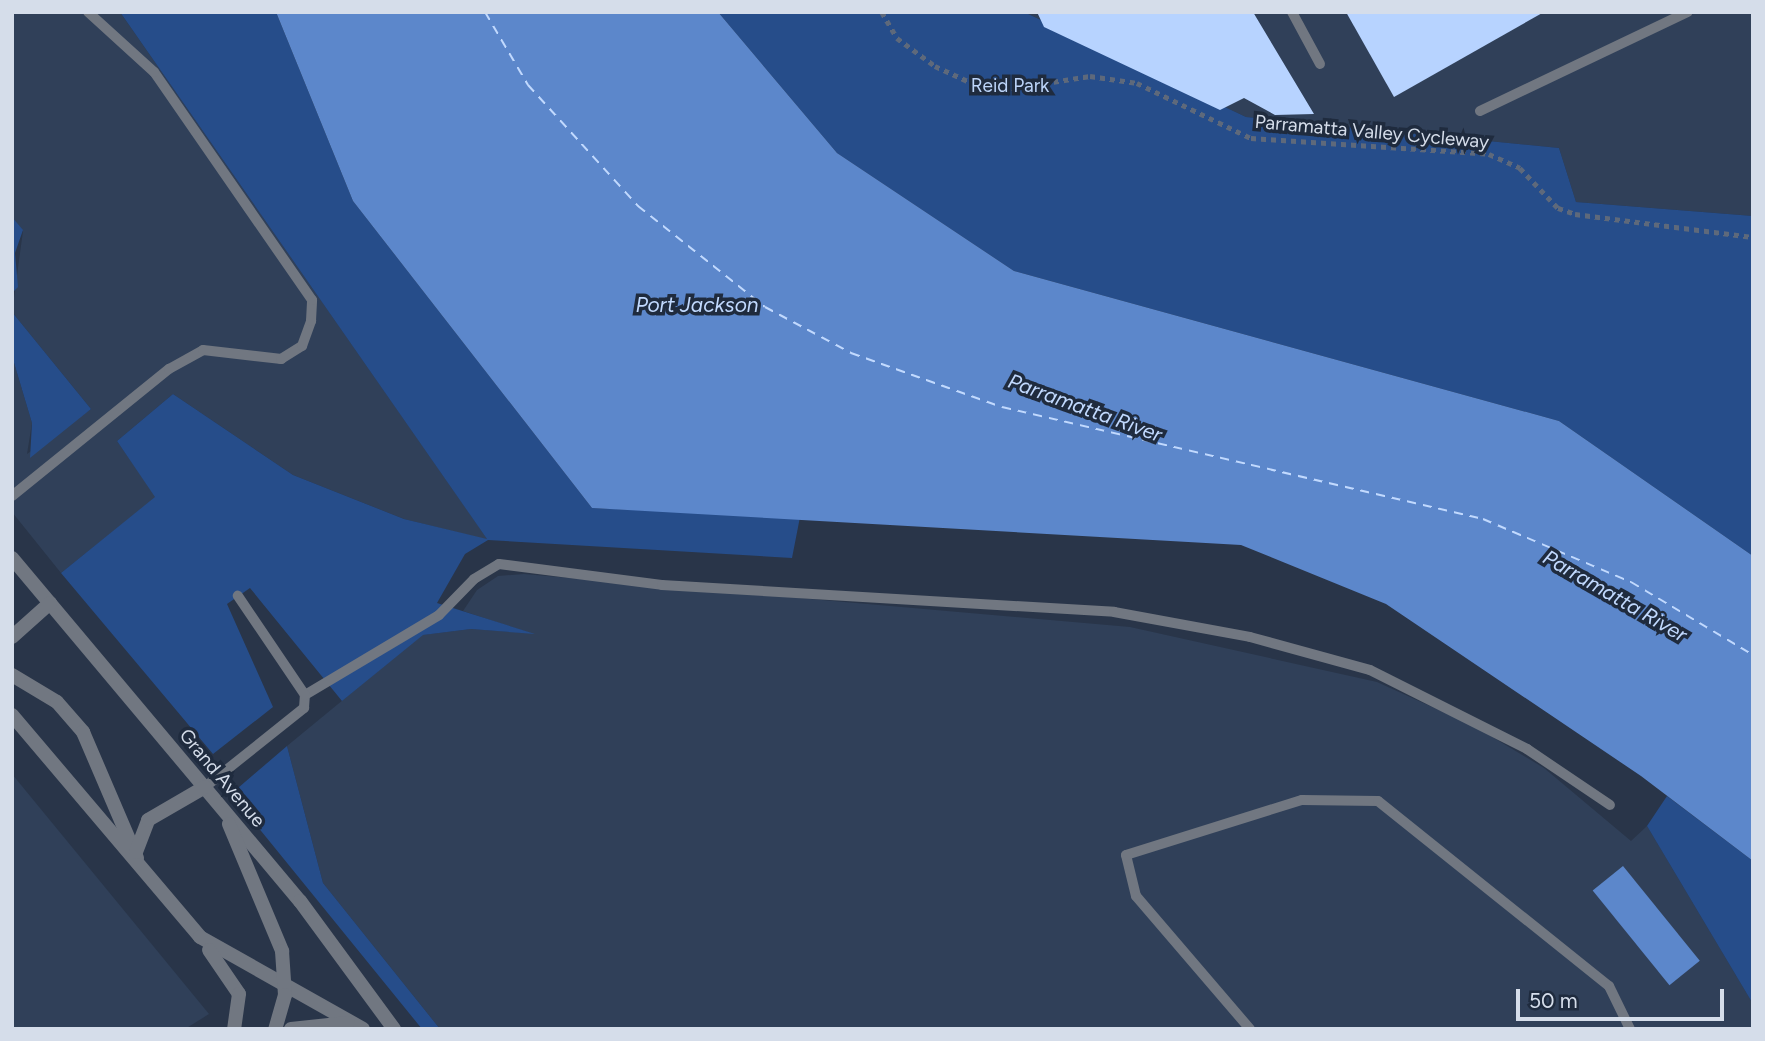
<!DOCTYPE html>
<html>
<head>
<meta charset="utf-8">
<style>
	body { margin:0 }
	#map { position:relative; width:1765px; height:1041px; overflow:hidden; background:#293549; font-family:Figtree,sans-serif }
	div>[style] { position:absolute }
	.built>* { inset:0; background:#304059 }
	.green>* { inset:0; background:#264d8a }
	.water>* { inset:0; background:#5c87cb; transform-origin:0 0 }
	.ferry>* { height:2px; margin-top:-1px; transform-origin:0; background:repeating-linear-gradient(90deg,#c1d9fe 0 9px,transparent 0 16px) }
	.building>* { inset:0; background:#b7d3ff }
	.path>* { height:4.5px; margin-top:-2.25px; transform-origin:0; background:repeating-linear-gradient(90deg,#5e697b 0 5px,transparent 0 10px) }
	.service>* { height:10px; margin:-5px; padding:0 5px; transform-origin:5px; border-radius:5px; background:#717781 }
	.minor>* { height:14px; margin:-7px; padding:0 7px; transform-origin:7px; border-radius:7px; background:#717781 }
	span { translate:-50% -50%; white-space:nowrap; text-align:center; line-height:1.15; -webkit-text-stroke:7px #1f2b3e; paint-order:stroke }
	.park-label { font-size:19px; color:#bcd4f9 }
	.street-label { font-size:19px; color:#d5ddea }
	.water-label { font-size:21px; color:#c1d9fe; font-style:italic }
	.frame { position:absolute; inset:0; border:14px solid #d5ddea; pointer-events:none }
	.scale { position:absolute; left:1516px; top:989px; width:208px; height:32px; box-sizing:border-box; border:4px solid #d5ddea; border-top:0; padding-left:9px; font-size:21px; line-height:24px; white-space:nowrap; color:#d5ddea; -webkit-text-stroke:5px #1f2b3e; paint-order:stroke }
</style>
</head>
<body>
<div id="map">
	<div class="built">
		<i style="clip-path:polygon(12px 12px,120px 12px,488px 540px,404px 519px,293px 475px,173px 394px,117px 441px,156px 497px,61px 573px,12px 512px,12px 356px,32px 423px,27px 454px,91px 409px,12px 312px,23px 231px,12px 217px)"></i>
		<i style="clip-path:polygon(1024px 12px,1753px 12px,1753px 216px,1576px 202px,1559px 148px,1246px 117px)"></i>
		<i style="clip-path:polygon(524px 574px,1130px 627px,1377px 682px,1474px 726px,1544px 768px,1631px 841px,1647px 826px,1753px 1004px,1753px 1029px,440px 1029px,323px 883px,287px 746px,422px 635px,471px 629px,530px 633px,463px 611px,477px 590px,498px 576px)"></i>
		<i style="clip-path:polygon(12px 774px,209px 1014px,185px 1029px,12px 1029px)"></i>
	</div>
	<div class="green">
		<i style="clip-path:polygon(120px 12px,276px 12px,353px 201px,592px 508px,800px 517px,792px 558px,488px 540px,465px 554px,437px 603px,535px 634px,471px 629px,423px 635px,342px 701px,250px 588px,227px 604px,273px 707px,213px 754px,61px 573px,155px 497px,117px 441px,173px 394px,293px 475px,404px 519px,487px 539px)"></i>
		<i style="clip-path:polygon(718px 12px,1024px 12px,1246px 117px,1559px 148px,1576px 202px,1753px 216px,1753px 556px,1559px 421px,1014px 271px,837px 153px)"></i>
		<i style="clip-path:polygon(12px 217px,23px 230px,15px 253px,18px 287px,12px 293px)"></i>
		<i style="clip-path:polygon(12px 312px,91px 409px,30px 458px,32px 423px,12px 356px)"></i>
		<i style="clip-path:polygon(287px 746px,323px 883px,440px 1029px,422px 1029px,231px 794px)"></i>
		<i style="clip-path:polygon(1667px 796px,1753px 861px,1753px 1004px,1647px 826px)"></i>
	</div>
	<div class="water">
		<i style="clip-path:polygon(276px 12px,718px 12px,837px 153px,1014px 271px,1559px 421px,1753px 556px,1753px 861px,1641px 776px,1386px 604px,1241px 545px,592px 508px,353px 201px)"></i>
		<i style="left:1623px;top:866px;width:122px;height:39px;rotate:51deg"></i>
	</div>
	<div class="ferry">
		<i style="left:485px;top:12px;width:85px;rotate:59.5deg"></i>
		<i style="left:528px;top:85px;width:164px;rotate:47.7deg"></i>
		<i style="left:638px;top:206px;width:162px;rotate:38.5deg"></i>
		<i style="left:765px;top:307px;width:98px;rotate:28.1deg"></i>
		<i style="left:851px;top:353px;width:160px;rotate:19.7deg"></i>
		<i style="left:1002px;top:407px;width:494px;rotate:13.1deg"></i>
		<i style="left:1483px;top:519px;width:161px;rotate:23.1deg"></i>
		<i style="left:1631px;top:582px;width:142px;rotate:30.9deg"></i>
	</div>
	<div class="building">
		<i style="clip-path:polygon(1037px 12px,1253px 12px,1314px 114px,1275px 115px,1244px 98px,1220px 110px,1044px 27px)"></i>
		<i style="clip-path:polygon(1346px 12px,1544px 12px,1394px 97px)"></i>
	</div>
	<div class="path">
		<i style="left:882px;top:12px;width:30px;rotate:60deg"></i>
		<i style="left:897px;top:38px;width:47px;rotate:36.4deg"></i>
		<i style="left:935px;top:66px;width:41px;rotate:24.7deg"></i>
		<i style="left:972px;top:83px;width:42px;rotate:6.8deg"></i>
		<i style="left:1014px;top:88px;width:77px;rotate:-9deg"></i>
		<i style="left:1090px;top:76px;width:48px;rotate:8.5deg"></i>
		<i style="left:1137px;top:83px;width:127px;rotate:25.8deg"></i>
		<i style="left:1251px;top:138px;width:239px;rotate:3.8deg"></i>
		<i style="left:1489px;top:154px;width:34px;rotate:24deg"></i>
		<i style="left:1520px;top:168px;width:55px;rotate:46.5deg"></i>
		<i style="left:1558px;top:208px;width:18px;rotate:19deg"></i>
		<i style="left:1575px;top:214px;width:179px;rotate:7.4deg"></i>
	</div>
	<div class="service">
		<i style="left:1292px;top:12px;width:59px;rotate:61.7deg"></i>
		<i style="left:1480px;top:111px;width:230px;rotate:-25.5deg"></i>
		<i style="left:12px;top:496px;width:202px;rotate:-39deg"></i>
		<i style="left:169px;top:369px;width:39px;rotate:-29deg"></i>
		<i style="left:203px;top:350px;width:79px;rotate:6.6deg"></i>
		<i style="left:281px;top:359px;width:25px;rotate:-32deg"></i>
		<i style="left:302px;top:346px;width:27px;rotate:-70deg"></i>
		<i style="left:311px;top:321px;width:21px;rotate:-87deg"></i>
		<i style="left:312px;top:300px;width:277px;rotate:-124.7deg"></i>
		<i style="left:154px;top:72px;width:89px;rotate:-137.7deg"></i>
		<i style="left:305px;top:695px;width:156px;rotate:-30.8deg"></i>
		<i style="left:439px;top:615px;width:50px;rotate:-45.8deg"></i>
		<i style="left:474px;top:579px;width:29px;rotate:-31deg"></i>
		<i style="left:499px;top:564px;width:164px;rotate:7.3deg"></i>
		<i style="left:662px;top:585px;width:453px;rotate:3.4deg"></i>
		<i style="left:1114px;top:612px;width:138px;rotate:10.4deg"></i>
		<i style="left:1250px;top:637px;width:124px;rotate:15.4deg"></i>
		<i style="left:1370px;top:670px;width:176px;rotate:26.7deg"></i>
		<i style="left:1527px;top:749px;width:100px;rotate:34deg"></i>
		<i style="left:205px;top:787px;width:127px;rotate:-38.6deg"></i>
		<i style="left:304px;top:708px;width:13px;rotate:-86deg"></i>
		<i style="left:305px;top:695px;width:120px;rotate:-124.1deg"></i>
		<i style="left:1250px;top:1029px;width:175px;rotate:-130.6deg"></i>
		<i style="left:1136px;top:896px;width:42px;rotate:-103.7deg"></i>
		<i style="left:1126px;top:855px;width:184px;rotate:-17.4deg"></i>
		<i style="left:1302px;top:800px;width:76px;rotate:0.8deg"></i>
		<i style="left:1378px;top:801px;width:296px;rotate:38.7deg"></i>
		<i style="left:1609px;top:986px;width:48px;rotate:64deg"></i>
	</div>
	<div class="minor">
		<i style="left:12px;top:558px;width:448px;rotate:50deg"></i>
		<i style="left:300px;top:901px;width:159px;rotate:53.7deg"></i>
		<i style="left:12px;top:637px;width:51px;rotate:-41.8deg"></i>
		<i style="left:12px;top:675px;width:52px;rotate:31deg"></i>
		<i style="left:57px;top:702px;width:40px;rotate:49deg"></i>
		<i style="left:83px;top:732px;width:137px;rotate:66.8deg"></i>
		<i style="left:12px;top:715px;width:291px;rotate:49.7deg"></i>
		<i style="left:200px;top:937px;width:187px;rotate:29.4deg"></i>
		<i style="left:229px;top:824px;width:138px;rotate:67.3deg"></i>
		<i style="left:282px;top:951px;width:44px;rotate:86.1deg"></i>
		<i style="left:285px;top:995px;width:35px;rotate:106deg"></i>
		<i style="left:136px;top:852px;width:34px;rotate:-69deg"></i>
		<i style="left:148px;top:820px;width:66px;rotate:-30.1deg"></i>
		<i style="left:209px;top:950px;width:53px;rotate:55.7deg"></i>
		<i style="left:239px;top:994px;width:35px;rotate:98deg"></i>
		<i style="left:291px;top:1029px;width:57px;rotate:-6deg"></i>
	</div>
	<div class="park-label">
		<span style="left:1010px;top:86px">Reid Park</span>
	</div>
	<div class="street-label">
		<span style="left:1372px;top:132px;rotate:5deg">Parramatta Valley Cycleway</span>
		<span style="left:222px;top:778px;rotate:50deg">Grand Avenue</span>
	</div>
	<div class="water-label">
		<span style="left:697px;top:305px">Port Jackson</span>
		<span style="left:1085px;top:408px;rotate:20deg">Parramatta River</span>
		<span style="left:1615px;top:596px;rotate:30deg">Parramatta River</span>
	</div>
	<div class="frame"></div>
	<div class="scale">50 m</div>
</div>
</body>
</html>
